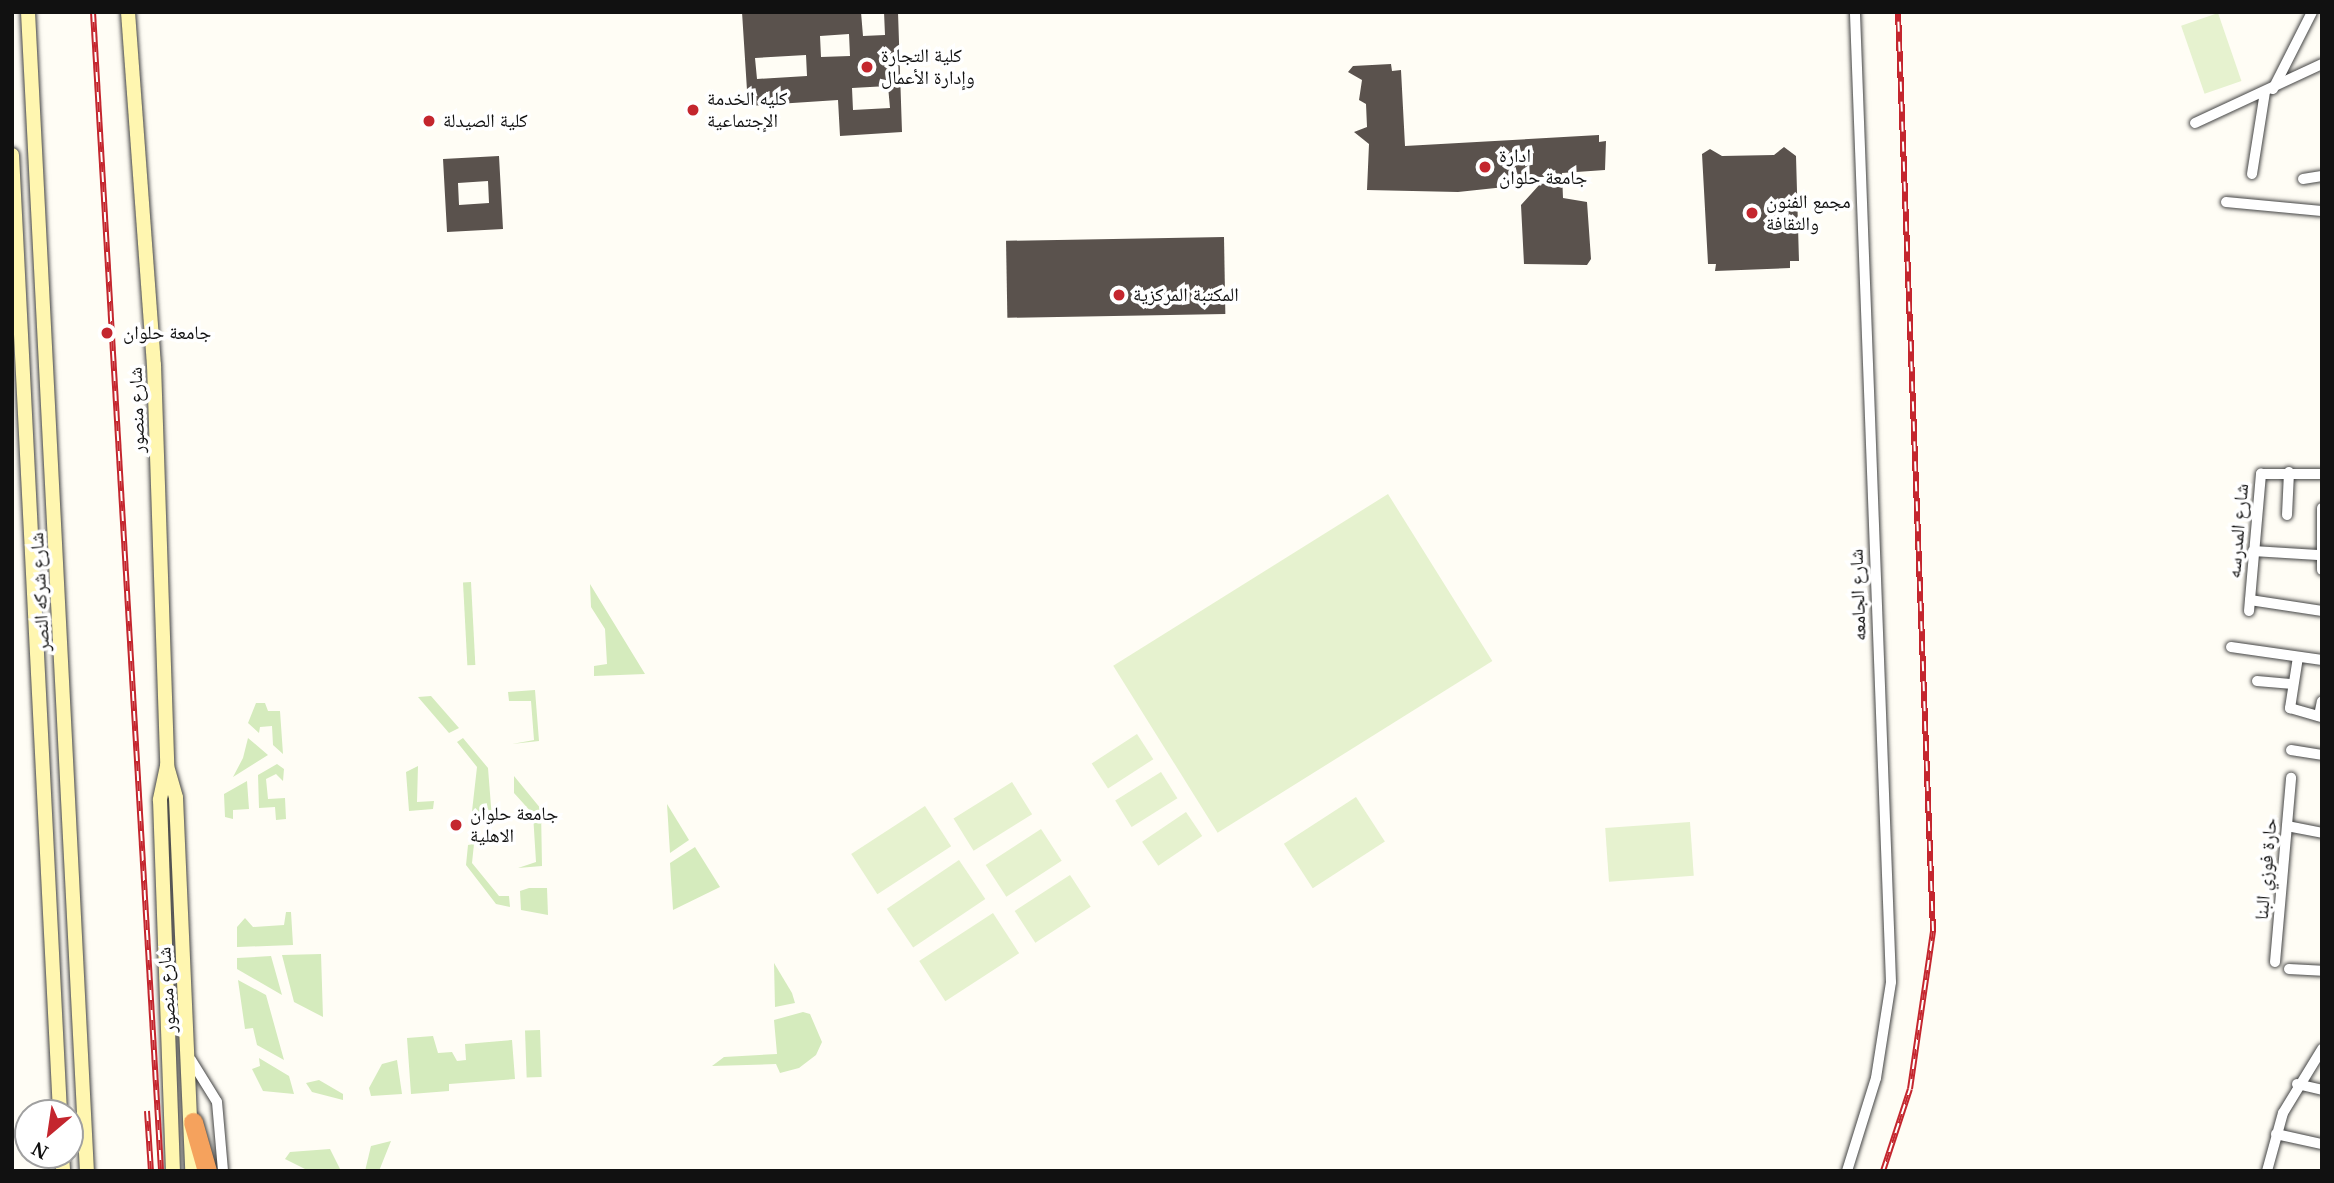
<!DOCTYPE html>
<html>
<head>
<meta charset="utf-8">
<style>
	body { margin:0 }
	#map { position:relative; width:2334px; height:1183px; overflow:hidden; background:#fffdf5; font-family:"Noto Serif","Noto Naskh Arabic",serif }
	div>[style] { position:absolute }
	.green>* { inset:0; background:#d5ebbd; transform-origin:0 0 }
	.pitch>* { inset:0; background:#e6f2cf; transform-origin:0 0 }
	.building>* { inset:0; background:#5a524d; transform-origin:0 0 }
	.roads { filter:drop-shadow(0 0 2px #444) drop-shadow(0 0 2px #444) }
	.street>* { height:10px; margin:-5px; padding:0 5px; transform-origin:5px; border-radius:5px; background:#fff }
	.secondary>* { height:14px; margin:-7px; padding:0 7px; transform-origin:7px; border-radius:7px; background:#fff6b0 }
	.highway>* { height:19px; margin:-9.5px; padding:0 9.5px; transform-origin:9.5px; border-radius:9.5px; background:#f5a25d }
	.rail>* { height:6px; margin-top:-3px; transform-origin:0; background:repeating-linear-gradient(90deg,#fff 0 10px,#c4262e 0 20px); box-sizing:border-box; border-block:2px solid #c4262e }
	.dots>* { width:19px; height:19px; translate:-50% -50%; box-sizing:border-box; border:4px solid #fff; border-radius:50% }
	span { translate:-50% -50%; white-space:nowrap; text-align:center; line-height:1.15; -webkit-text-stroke:7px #fff; paint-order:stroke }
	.poi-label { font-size:19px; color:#111 }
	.left { translate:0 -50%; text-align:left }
	.street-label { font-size:19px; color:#111 }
	.frame { position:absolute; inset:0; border:14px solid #111; pointer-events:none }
	.north { position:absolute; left:14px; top:1099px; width:70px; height:70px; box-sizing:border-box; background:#fff; border:2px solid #a0a0a0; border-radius:50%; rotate:209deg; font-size:19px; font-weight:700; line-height:28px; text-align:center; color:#111 }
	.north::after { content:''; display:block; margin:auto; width:24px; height:32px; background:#c4262e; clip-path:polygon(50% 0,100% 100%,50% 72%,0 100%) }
</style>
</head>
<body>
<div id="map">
	<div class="green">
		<i style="left:471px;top:582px;width:83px;height:8px;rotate:87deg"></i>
		<i style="clip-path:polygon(590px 584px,645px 674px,594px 676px,594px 666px,607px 664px,605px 629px,591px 607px)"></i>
		<i style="clip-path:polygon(535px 690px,539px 741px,512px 744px,534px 740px,531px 701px,509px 701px,508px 692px)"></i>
		<i style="clip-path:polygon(431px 696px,459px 728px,449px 733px,418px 697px)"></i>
		<i style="clip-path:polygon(256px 703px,265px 703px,268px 711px,280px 711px,283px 754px,273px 745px,272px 726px,260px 727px,259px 733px,248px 723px)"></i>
		<i style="clip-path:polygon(248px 738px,268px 755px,233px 777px,243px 758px)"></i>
		<i style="clip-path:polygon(463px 738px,488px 768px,492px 819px,471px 820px,477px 767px,457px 742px)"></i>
		<i style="clip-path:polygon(277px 764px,284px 769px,283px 781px,276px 774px,266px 779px,268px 799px,285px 798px,286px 819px,276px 820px,275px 807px,259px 808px,258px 775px)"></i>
		<i style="clip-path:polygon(418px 766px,417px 802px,434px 801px,433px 809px,409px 811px,406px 772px)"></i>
		<i style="clip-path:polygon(514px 776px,541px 809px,542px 866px,518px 868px,536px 862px,533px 814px,514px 793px)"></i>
		<i style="clip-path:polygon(247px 781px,249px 809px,233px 810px,233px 819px,225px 817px,224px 794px)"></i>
		<i style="clip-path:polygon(667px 804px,689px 840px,670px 853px)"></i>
		<i style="clip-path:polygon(474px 844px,472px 863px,499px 896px,509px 896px,510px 907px,496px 904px,466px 865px,468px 845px)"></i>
		<i style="clip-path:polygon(695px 847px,720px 887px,673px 910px,670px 863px)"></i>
		<i style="clip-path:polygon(529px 888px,547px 888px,548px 915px,521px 910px,520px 891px)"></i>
		<i style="clip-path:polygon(286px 912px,291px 912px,293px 945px,237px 947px,237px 927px,245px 918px,253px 927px,284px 925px)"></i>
		<i style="clip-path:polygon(321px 954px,323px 1017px,294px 1002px,282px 955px)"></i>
		<i style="clip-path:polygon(271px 956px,282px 995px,237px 969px,237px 958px)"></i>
		<i style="clip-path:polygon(774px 963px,792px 993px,795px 1003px,775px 1007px)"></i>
		<i style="clip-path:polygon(238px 980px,266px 995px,284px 1060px,257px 1045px,253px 1028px,245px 1029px)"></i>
		<i style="clip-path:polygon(803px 1012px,810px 1014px,822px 1042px,816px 1055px,799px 1068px,780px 1073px,776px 1064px,712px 1066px,724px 1057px,777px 1054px,774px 1020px)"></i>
		<i style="left:540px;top:1030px;width:47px;height:15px;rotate:88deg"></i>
		<i style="clip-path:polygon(433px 1036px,438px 1053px,452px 1052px,457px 1061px,466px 1060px,465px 1044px,512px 1040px,515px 1079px,449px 1084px,449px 1091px,411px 1094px,407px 1038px)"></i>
		<i style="clip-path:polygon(259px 1058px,289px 1076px,294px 1094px,263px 1091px,252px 1069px,260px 1066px)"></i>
		<i style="clip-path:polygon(397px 1060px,402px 1094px,371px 1096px,369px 1088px,382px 1064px)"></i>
		<i style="clip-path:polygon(319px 1080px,343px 1094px,343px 1100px,312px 1092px,306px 1083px)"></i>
		<i style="clip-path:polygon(391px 1141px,379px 1171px,365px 1171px,371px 1146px)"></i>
		<i style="clip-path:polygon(330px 1149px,341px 1171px,309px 1171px,285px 1159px,290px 1152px)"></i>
	</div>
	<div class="pitch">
		<i style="left:2218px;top:13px;width:72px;height:39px;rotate:71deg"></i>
		<i style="left:1388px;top:494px;width:197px;height:324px;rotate:58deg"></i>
		<i style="left:1137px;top:734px;width:30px;height:54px;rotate:57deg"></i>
		<i style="left:1161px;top:772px;width:31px;height:54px;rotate:58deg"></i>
		<i style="left:1012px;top:782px;width:38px;height:69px;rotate:58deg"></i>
		<i style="left:1356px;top:797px;width:53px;height:86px;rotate:57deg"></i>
		<i style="left:925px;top:806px;width:48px;height:88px;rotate:57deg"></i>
		<i style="left:1186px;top:812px;width:29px;height:53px;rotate:56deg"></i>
		<i style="left:1690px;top:822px;width:54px;height:85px;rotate:86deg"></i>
		<i style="left:1041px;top:829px;width:38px;height:66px;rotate:57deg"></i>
		<i style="left:959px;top:860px;width:47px;height:87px;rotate:56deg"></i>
		<i style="left:1070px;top:875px;width:38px;height:66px;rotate:57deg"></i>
		<i style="left:993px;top:913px;width:48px;height:88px;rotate:57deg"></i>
	</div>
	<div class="building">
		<i style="clip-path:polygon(evenodd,742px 12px,861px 12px,863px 36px,885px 35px,884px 12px,898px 12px,902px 132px,840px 136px,838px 100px,748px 106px,742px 12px,849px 34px,850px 56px,821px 57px,820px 36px,849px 34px,742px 12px,806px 55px,807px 76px,757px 79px,755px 58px,806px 55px,742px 12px,888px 86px,890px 108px,853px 110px,852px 88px,888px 86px)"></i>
		<i style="clip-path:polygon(1391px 64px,1392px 71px,1401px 70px,1405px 146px,1599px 135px,1599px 142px,1606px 141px,1605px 170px,1562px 173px,1563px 198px,1587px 202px,1591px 259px,1587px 265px,1524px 264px,1521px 205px,1541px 183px,1458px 192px,1367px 190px,1369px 144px,1354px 132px,1367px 127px,1366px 104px,1359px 100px,1362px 80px,1348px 72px,1353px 66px)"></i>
		<i style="clip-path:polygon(1784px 147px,1796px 156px,1799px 261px,1790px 261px,1790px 268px,1715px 271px,1716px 264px,1708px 264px,1702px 154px,1710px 149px,1722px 156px,1774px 155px)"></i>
		<i style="clip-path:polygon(evenodd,499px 156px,503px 229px,447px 232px,443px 159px,499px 156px,488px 181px,489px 203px,459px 205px,458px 183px,488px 181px)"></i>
		<i style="left:1224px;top:237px;width:77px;height:218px;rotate:89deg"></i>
	</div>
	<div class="roads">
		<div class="street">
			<i style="left:2273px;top:89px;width:86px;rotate:-63.1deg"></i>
			<i style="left:2195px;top:123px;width:140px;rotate:-24.9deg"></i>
			<i style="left:2252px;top:174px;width:83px;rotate:-81deg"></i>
			<i style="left:2303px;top:179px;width:19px;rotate:-9deg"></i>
			<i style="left:2226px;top:202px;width:96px;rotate:5.4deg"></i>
			<i style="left:2322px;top:508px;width:62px;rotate:90deg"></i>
			<i style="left:2287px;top:515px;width:43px;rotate:-87.3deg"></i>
			<i style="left:2253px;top:551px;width:65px;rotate:3.5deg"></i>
			<i style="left:2250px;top:600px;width:73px;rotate:8.7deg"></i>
			<i style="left:2249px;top:611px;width:138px;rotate:-85deg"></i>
			<i style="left:2261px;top:474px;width:61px"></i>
			<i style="left:2231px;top:647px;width:92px;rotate:8.1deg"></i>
			<i style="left:2298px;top:657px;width:52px;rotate:98.9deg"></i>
			<i style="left:2290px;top:708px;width:33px;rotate:16deg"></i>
			<i style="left:2257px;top:681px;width:36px;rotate:5deg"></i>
			<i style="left:2319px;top:716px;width:15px;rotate:-79deg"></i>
			<i style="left:2291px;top:750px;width:31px;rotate:9deg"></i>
			<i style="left:2287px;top:826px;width:36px;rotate:11deg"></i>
			<i style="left:2275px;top:962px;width:185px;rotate:-85deg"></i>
			<i style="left:2289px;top:969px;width:33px;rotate:3deg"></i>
			<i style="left:191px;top:1060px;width:49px;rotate:58.2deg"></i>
			<i style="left:217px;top:1102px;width:69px;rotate:85deg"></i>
			<i style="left:2297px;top:1084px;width:26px;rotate:13deg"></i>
			<i style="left:2276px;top:1134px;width:47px;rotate:12.3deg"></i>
			<i style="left:1847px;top:1171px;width:97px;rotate:-72.7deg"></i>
			<i style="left:1876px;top:1078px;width:97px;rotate:-81.1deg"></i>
			<i style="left:1891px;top:982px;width:971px;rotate:-92.13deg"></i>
			<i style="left:2267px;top:1171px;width:60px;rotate:-74.6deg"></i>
			<i style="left:2283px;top:1113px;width:75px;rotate:-58.6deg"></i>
		</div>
		<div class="secondary">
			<i style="left:28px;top:12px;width:1161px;rotate:87.09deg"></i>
			<i style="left:128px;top:12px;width:354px;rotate:85.8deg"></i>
			<i style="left:154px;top:365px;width:401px;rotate:88.1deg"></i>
			<i style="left:167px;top:766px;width:35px;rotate:102deg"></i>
			<i style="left:160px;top:800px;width:371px;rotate:88deg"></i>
			<i style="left:12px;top:155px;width:959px;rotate:87.13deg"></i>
			<i style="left:167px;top:766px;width:33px;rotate:74deg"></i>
			<i style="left:176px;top:798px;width:373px;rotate:87.5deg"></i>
			<i style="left:62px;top:1155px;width:16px;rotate:86deg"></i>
		</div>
		<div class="highway">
			<i style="left:193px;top:1122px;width:51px;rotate:74.1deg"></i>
		</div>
	</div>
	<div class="rail">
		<i style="left:93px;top:12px;width:1161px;rotate:86.64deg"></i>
		<i style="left:147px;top:1111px;width:60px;rotate:86.2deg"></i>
		<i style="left:1883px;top:1171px;width:86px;rotate:-71.8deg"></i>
		<i style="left:1910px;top:1089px;width:160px;rotate:-81.7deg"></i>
		<i style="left:1933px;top:931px;width:920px;rotate:-92.18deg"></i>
	</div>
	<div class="dots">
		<i style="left:867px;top:67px;background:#c4262e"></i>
		<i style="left:693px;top:110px;background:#c4262e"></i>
		<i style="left:429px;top:121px;background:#c4262e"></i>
		<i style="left:1485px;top:167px;background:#c4262e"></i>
		<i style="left:1752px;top:213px;background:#c4262e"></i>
		<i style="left:1119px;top:295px;background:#c4262e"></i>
		<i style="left:107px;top:333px;background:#c4262e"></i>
		<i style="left:456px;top:825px;background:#c4262e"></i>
	</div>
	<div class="poi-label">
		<span class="left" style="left:881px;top:67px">كلية التجارة<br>وإدارة الأعمال</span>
		<span class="left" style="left:707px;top:110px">كليه الخدمة<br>الإجتماعية</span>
		<span class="left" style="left:443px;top:121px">كلية الصيدلة</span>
		<span class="left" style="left:1499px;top:167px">ادارة<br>جامعة حلوان</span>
		<span class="left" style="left:1766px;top:213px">مجمع الفنون<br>والثقافة</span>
		<span class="left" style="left:1133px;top:295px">المكتبة المركزية</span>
		<span class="left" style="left:123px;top:333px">جامعة حلوان</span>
		<span class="left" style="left:470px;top:825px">جامعة حلوان<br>الاهلية</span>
	</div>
	<div class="street-label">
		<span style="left:137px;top:410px;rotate:-92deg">شارع منصور</span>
		<span style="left:2238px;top:531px;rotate:-85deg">شارع المدرسه</span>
		<span style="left:40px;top:592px;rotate:-93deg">شارع شركه النصر</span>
		<span style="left:1858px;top:595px;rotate:-92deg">شارع الجامعه</span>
		<span style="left:2266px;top:869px;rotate:-85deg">حارة فوزي البنا</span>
		<span style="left:167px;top:990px;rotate:-94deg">شارع منصور</span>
	</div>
	<div class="frame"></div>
	<div class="north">N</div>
</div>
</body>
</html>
